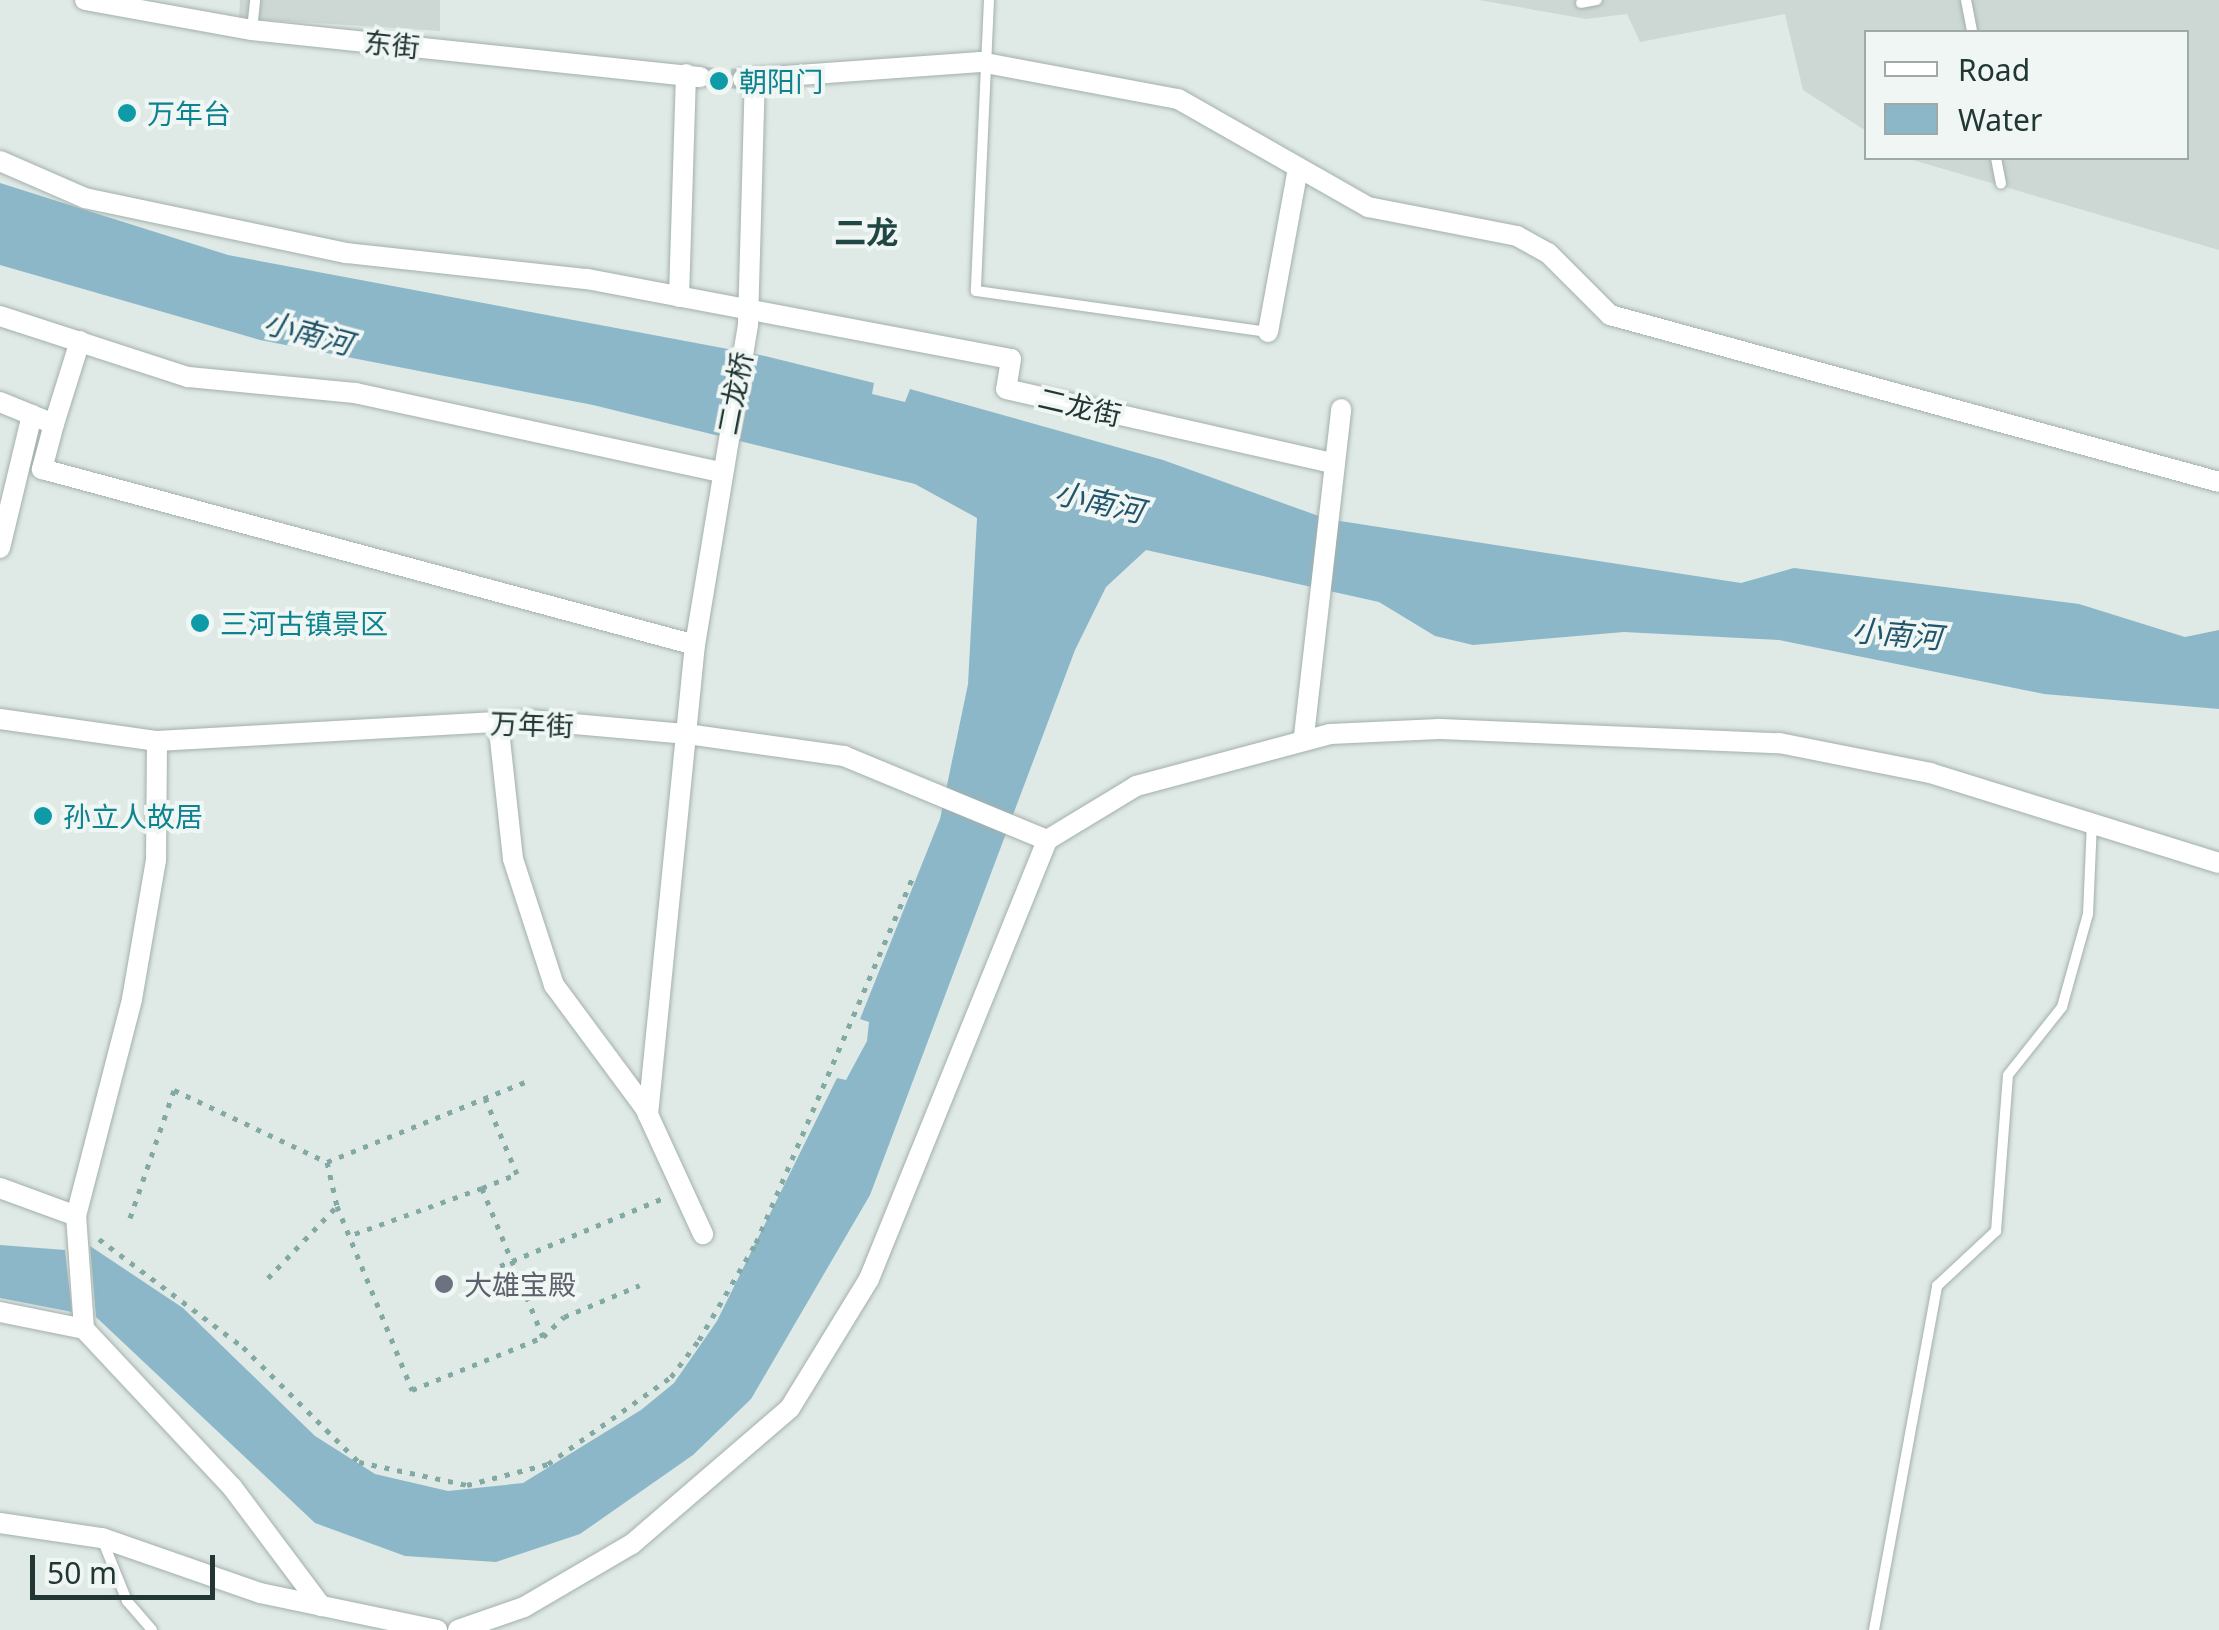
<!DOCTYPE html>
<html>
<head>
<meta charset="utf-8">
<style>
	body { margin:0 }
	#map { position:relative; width:2219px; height:1630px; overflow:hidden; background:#dfe9e6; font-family:"Noto Sans","Noto Sans SC",sans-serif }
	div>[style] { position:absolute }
	.built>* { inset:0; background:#cdd8d5 }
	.water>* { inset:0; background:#8cb7c9 }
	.street-tunnel>* { height:20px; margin-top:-10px; transform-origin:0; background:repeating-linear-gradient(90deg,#b9c5c2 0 20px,transparent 0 30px) }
	.path>* { height:5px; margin-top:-2.5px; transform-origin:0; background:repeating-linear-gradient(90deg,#82a9a3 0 5px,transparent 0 13px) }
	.roads { filter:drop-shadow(0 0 2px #a3b0ad) drop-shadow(0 0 2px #a3b0ad) }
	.lane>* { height:10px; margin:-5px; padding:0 5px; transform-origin:5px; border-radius:5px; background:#fff }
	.street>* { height:20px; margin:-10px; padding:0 10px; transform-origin:10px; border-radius:10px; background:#fff }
	.dots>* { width:28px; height:28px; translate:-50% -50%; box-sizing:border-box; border:5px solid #eff6f3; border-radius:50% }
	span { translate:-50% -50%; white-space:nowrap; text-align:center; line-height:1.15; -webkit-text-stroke:8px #eff6f3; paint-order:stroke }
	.street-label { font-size:28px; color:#223734 }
	.culture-label { font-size:28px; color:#0d838f }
	.left { translate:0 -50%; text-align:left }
	.worship-label { font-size:28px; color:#5b616d }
	.water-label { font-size:30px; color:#22556c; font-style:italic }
	.quarter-label { font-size:32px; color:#204743; font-weight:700 }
	.legend { position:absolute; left:1864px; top:30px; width:325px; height:130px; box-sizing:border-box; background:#eff6f3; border:2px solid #9daaa7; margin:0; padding:12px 18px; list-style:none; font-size:30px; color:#223734 }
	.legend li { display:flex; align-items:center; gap:20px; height:50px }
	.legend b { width:50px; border:2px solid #9daaa7 }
	.scale { position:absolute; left:30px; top:1555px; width:185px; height:45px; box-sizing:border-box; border:5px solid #223734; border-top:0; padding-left:12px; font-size:30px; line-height:35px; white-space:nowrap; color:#223734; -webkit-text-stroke:8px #eff6f3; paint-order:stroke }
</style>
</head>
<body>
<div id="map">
	<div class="built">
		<i style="clip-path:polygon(240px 0,440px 0,440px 31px,239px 18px)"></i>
		<i style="clip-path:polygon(1479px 0,2219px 0,2219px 250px,1906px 158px,2186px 158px,2186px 32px,1866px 32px,1866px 131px,1803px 90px,1785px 14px,1640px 42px,1627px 14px,1586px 19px)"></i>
	</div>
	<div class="water">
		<i style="clip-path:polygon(0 183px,228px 255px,765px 356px,874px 383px,872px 394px,905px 402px,910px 389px,1163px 460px,1327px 519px,1741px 583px,1794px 568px,2079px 604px,2185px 637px,2219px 630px,2219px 709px,2044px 694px,1779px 640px,1624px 632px,1473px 645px,1435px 636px,1379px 602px,1146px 550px,1106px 587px,1075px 650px,870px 1195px,751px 1399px,693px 1455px,580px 1534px,496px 1562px,405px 1556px,315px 1523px,96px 1317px,90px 1246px,183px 1308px,315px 1436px,375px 1474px,448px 1491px,523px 1483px,641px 1410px,674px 1383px,717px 1321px,837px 1078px,846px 1080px,867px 1041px,869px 1022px,860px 1019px,940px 819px,968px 684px,977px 518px,915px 484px,593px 405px,260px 340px,0 265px)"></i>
		<i style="clip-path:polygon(0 1245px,65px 1250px,72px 1312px,0 1298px)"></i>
	</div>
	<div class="street-tunnel">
		<i style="left:701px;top:77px;width:42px;rotate:2.7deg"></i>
	</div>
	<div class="path">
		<i style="left:327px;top:1162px;width:214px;rotate:-22deg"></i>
		<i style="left:482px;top:1188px;width:38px;rotate:-22deg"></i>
		<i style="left:517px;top:1174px;width:82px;rotate:-112.8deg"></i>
		<i style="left:130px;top:1218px;width:135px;rotate:-71deg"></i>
		<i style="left:174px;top:1090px;width:169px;rotate:25.2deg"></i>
		<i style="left:327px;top:1162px;width:45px;rotate:77.2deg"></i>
		<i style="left:337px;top:1206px;width:199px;rotate:67.8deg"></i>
		<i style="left:412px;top:1390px;width:141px;rotate:-22deg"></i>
		<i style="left:543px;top:1337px;width:161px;rotate:-112.3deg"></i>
		<i style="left:482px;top:1188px;width:141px;rotate:160.2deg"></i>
		<i style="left:99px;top:1239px;width:180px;rotate:36.9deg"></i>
		<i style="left:243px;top:1347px;width:163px;rotate:44.8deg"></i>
		<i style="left:359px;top:1462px;width:110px;rotate:12deg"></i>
		<i style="left:467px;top:1485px;width:84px;rotate:-14.5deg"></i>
		<i style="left:548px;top:1464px;width:151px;rotate:-35.3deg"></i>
		<i style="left:671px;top:1377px;width:46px;rotate:-52.9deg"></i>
		<i style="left:699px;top:1340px;width:113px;rotate:-59.6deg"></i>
		<i style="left:756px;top:1243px;width:399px;rotate:-66.8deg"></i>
		<i style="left:500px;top:1266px;width:180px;rotate:-22.6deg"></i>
		<i style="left:268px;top:1278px;width:100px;rotate:-46.2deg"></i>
		<i style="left:543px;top:1337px;width:29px;rotate:-44deg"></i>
		<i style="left:564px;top:1317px;width:82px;rotate:-22.8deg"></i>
	</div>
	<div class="roads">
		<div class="lane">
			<i style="left:989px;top:0;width:291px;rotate:92.6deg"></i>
			<i style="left:976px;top:291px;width:295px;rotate:8deg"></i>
			<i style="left:1966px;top:0;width:33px;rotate:79deg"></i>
			<i style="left:1581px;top:3px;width:16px;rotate:-11deg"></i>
			<i style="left:252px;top:30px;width:30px;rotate:-84deg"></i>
			<i style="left:1996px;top:158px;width:26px;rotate:79deg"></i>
			<i style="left:102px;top:1539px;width:67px;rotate:68deg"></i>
			<i style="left:127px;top:1601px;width:38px;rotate:49deg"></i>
			<i style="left:1874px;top:1630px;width:350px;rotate:-79.6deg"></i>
			<i style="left:1937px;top:1286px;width:81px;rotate:-43deg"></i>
			<i style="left:1996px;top:1231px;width:156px;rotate:-85.6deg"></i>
			<i style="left:2008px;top:1075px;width:87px;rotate:-51.5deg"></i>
			<i style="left:2062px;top:1007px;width:97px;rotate:-74.4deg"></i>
			<i style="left:2088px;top:914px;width:93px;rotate:-87.5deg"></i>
		</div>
		<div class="street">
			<i style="left:85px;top:0;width:170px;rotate:10.2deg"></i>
			<i style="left:252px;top:30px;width:451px;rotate:6deg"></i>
			<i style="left:743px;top:79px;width:238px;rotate:-4.1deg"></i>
			<i style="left:980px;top:62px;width:201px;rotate:10.6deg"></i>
			<i style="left:1178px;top:99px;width:219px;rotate:29.6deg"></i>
			<i style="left:1368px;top:207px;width:152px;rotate:11deg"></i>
			<i style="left:1517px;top:236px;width:35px;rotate:29deg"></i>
			<i style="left:1548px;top:253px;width:88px;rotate:45deg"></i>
			<i style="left:1610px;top:315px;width:631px;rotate:15.33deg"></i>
			<i style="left:0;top:161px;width:93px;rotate:23.5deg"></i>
			<i style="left:85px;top:198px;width:267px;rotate:11.9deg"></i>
			<i style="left:346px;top:253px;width:242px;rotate:6.2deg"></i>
			<i style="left:587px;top:279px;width:431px;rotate:10.7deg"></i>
			<i style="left:1011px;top:359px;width:30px;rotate:99deg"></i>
			<i style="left:1006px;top:389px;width:333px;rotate:12.8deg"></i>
			<i style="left:679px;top:297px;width:223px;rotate:-88.2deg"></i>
			<i style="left:0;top:316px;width:198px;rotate:18deg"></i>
			<i style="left:188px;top:377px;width:168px;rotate:5.5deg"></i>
			<i style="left:355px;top:393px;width:372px;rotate:12.2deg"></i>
			<i style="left:1268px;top:332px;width:166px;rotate:-79.6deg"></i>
			<i style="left:0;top:402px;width:58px;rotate:22.2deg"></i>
			<i style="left:54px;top:424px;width:47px;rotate:104.9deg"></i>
			<i style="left:42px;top:469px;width:676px;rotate:15.08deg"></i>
			<i style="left:54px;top:424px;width:87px;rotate:-72.6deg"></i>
			<i style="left:0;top:548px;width:137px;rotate:-76.5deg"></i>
			<i style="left:0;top:719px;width:159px;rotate:8deg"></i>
			<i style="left:157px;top:741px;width:373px;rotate:-3.2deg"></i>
			<i style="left:529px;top:720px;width:159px;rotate:5.1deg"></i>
			<i style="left:687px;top:734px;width:159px;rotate:8deg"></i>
			<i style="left:844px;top:756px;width:220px;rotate:22.5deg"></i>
			<i style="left:498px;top:721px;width:139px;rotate:83.8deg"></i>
			<i style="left:513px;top:859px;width:133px;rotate:72deg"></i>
			<i style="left:554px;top:985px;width:153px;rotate:53.5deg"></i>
			<i style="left:645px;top:1108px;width:139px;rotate:65.3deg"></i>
			<i style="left:1304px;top:736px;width:329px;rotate:-83.5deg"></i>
			<i style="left:648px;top:1115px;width:472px;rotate:-84.3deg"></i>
			<i style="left:695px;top:645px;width:325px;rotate:-80.6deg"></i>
			<i style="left:748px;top:324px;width:245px;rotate:-88.4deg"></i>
			<i style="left:0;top:1188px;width:81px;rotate:20.2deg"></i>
			<i style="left:0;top:1312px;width:86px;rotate:11.4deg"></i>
			<i style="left:84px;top:1329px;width:216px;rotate:46.9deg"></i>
			<i style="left:232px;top:1487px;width:149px;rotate:53.2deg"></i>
			<i style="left:84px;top:1329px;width:113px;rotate:-94deg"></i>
			<i style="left:76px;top:1216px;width:224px;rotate:-75.5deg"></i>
			<i style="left:132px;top:999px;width:141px;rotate:-80.2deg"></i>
			<i style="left:156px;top:860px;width:119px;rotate:-89.5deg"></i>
			<i style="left:0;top:1523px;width:103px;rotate:8.4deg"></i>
			<i style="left:102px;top:1538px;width:167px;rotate:19.2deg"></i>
			<i style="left:260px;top:1593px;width:181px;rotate:11.8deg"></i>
			<i style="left:458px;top:1630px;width:70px;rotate:-19.2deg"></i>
			<i style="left:524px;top:1607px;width:125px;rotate:-30.3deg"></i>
			<i style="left:632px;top:1544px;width:208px;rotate:-40.7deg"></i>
			<i style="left:790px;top:1408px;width:151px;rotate:-58.5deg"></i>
			<i style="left:869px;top:1279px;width:474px;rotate:-67.9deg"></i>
			<i style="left:1047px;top:840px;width:104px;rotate:-31.2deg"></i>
			<i style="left:1136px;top:786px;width:201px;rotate:-15deg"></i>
			<i style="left:1330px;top:734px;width:109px;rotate:-2.6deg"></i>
			<i style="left:1439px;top:729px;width:340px;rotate:2.4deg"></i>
			<i style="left:1779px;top:743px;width:154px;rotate:11.2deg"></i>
			<i style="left:1930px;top:773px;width:303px;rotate:17.3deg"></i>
		</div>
	</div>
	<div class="dots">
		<i style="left:719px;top:81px;background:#0f9aa8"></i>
		<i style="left:127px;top:113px;background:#0f9aa8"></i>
		<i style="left:200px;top:623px;background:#0f9aa8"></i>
		<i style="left:43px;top:816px;background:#0f9aa8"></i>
		<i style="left:444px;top:1284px;background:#6b7280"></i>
	</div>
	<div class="street-label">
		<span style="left:392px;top:44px;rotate:6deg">东街</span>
		<span style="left:734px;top:393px;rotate:-79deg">二龙桥</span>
		<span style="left:1080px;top:406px;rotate:13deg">二龙街</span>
		<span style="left:532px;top:724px;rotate:2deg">万年街</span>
	</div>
	<div class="culture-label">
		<span class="left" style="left:739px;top:81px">朝阳门</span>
		<span class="left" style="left:147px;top:113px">万年台</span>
		<span class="left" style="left:220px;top:623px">三河古镇景区</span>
		<span class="left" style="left:63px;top:816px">孙立人故居</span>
	</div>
	<div class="worship-label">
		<span class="left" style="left:464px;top:1284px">大雄宝殿</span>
	</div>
	<div class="water-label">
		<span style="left:308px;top:333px;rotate:15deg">小南河</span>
		<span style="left:1099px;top:502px;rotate:13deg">小南河</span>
		<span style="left:1897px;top:634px;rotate:5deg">小南河</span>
	</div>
	<div class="quarter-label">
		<span style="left:866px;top:232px">二龙</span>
	</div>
	<ul class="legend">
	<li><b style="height:12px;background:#fff"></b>Road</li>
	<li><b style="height:28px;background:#8cb7c9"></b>Water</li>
	</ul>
	<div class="scale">50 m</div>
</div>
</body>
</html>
